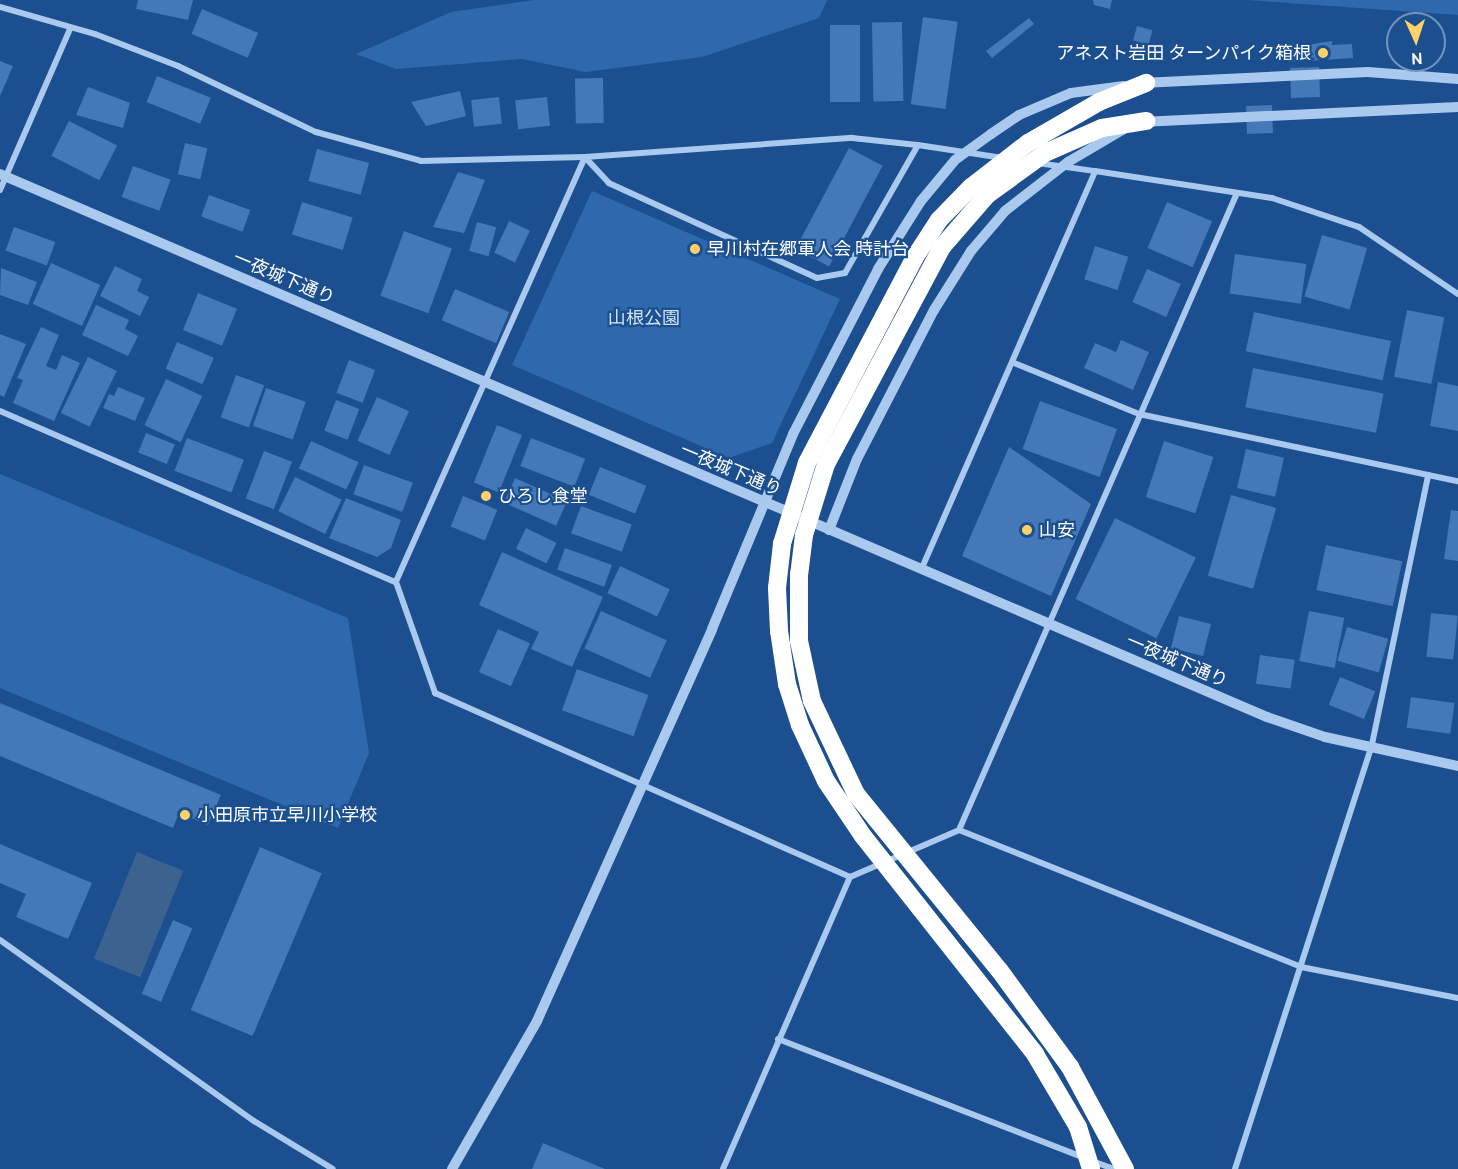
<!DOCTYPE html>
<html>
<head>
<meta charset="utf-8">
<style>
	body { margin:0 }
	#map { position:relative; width:1458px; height:1169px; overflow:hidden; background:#1b4f8f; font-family:Cabin,"Noto Sans JP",sans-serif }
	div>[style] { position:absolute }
	.green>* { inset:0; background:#2e69ad }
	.water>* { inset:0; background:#3c6290; transform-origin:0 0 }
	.building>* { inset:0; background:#4478b7; transform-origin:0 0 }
	.minor>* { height:6px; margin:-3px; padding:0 3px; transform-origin:3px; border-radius:3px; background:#a9c9ee }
	.tertiary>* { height:10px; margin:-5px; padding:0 5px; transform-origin:5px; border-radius:5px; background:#a9c9ee }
	.motorway>* { height:18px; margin:-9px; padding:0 9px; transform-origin:9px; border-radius:9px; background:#fff }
	.tertiary-bridge>* { height:10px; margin:-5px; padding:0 5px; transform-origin:5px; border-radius:5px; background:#a9c9ee }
	.motorway-bridge>* { height:18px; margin:-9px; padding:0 9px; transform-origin:9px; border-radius:9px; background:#fff }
	.dots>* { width:16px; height:16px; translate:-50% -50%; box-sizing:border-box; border:3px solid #1b4f8f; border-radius:50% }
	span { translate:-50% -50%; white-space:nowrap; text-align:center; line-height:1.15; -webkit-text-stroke:4.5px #1b4f8f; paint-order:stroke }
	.poi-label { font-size:18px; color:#fff }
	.right { translate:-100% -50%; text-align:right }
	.left { translate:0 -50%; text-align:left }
	.street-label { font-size:18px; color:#fff }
	.park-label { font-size:18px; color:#cfe3fa }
	.north { position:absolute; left:1386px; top:12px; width:60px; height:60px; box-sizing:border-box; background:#1b4f8f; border:2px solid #7695bc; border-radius:50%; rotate:177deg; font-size:16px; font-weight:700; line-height:24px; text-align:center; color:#fff }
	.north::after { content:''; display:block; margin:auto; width:21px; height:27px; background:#ffd166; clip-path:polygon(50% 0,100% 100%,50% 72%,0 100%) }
</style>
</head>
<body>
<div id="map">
	<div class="green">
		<i style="clip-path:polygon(534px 0,827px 0,819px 18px,702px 57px,586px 72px,522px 59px,396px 69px,356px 54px,451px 12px)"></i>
		<i style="clip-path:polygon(1247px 0,1458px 0,1458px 15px)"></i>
		<i style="clip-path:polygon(592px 191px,840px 299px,772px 443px,729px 458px,512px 365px)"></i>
		<i style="clip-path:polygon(0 474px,348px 618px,369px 753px,338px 828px,0 688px)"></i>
	</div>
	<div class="water">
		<i style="left:137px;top:852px;width:50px;height:115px;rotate:22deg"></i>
	</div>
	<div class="building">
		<i style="clip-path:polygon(138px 0,193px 0,188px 20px,136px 9px)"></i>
		<i style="clip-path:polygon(1093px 0,1112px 0,1110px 9px,1094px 5px)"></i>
		<i style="left:202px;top:9px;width:61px;height:27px;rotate:23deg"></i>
		<i style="left:923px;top:17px;width:35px;height:88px;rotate:8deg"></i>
		<i style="clip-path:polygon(1029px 18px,1034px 24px,992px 58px,986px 51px)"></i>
		<i style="left:902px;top:22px;width:79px;height:30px;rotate:89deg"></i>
		<i style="left:830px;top:25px;width:30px;height:77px"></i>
		<i style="left:1137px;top:26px;width:16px;height:15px;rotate:15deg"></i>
		<i style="clip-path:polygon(1332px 41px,1332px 45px,1352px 44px,1353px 58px,1293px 62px,1293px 47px)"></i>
		<i style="clip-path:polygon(0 61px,13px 66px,0 96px)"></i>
		<i style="left:1319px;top:67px;width:30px;height:29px;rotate:88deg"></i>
		<i style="left:157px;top:76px;width:58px;height:28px;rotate:22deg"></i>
		<i style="left:603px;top:78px;width:45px;height:28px;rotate:89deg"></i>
		<i style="clip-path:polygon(88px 87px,130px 103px,123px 128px,76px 115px)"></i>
		<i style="clip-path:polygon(460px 91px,466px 116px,426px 126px,411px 102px)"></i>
		<i style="left:499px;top:97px;width:27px;height:28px;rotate:84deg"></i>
		<i style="left:547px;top:97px;width:29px;height:32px;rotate:84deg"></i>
		<i style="left:1272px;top:105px;width:28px;height:26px;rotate:88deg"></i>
		<i style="left:69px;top:121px;width:54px;height:39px;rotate:27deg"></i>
		<i style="left:185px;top:143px;width:23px;height:32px;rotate:13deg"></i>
		<i style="left:849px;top:148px;width:38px;height:114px;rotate:28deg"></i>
		<i style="left:317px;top:149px;width:54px;height:33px;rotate:15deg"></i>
		<i style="left:133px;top:166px;width:40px;height:33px;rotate:20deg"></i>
		<i style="clip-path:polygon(458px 172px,485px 180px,464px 233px,433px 227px)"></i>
		<i style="left:209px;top:195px;width:44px;height:23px;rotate:20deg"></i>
		<i style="left:302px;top:202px;width:53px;height:34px;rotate:17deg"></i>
		<i style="left:1167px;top:202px;width:49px;height:50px;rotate:23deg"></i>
		<i style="left:509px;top:221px;width:23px;height:35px;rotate:25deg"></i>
		<i style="left:477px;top:222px;width:20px;height:30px;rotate:15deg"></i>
		<i style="left:14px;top:227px;width:44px;height:25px;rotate:20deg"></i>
		<i style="left:404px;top:231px;width:51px;height:69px;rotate:20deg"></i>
		<i style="left:1322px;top:235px;width:47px;height:64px;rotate:16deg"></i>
		<i style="left:1095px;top:246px;width:35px;height:35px;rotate:18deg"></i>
		<i style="left:1235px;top:254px;width:72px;height:40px;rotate:8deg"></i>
		<i style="left:51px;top:263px;width:54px;height:45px;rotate:24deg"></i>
		<i style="clip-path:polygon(115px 266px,142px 279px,137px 291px,149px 297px,140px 316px,100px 296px)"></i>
		<i style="clip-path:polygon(1px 268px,37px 282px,28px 305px,0 295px)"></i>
		<i style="left:1147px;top:269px;width:37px;height:36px;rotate:24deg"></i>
		<i style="left:455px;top:289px;width:59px;height:34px;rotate:23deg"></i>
		<i style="left:198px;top:293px;width:42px;height:40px;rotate:22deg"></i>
		<i style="clip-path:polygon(96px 305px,129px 320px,125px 329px,138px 336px,128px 356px,82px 335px)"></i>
		<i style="left:1407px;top:310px;width:38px;height:68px;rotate:11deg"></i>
		<i style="left:1254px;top:312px;width:140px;height:40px;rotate:12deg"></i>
		<i style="clip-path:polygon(41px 327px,59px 335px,46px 366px,56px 370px,62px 355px,80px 363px,54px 421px,13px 403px,23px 380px,17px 378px)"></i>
		<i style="clip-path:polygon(0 334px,26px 344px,4px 397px,0 395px)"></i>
		<i style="clip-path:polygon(1121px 340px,1149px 352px,1133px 390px,1084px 368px,1095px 343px,1116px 352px)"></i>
		<i style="left:177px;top:342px;width:40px;height:29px;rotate:23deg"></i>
		<i style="left:88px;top:357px;width:32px;height:62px;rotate:26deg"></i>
		<i style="left:349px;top:360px;width:28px;height:35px;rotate:21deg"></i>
		<i style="left:1253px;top:368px;width:133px;height:40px;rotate:11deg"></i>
		<i style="left:236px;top:375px;width:30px;height:45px;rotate:20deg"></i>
		<i style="left:166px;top:379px;width:40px;height:51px;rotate:25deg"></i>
		<i style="clip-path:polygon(1438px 382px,1458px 386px,1458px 431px,1430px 426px)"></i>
		<i style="clip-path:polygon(118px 387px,145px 398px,135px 421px,103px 408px,109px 394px,114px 396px)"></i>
		<i style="left:266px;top:388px;width:42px;height:40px;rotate:19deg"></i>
		<i style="left:377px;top:397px;width:35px;height:48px;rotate:24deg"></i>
		<i style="left:336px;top:400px;width:25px;height:33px;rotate:21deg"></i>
		<i style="left:1040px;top:401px;width:82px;height:51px;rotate:20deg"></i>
		<i style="left:497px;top:425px;width:27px;height:62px;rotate:22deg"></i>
		<i style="left:146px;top:433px;width:31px;height:21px;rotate:22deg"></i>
		<i style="left:187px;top:438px;width:61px;height:35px;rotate:21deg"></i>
		<i style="left:531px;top:438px;width:58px;height:30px;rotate:21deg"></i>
		<i style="left:311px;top:441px;width:52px;height:30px;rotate:24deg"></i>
		<i style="left:1164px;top:441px;width:52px;height:59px;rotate:18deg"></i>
		<i style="clip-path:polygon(1009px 447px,1091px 504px,1051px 596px,962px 556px)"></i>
		<i style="left:1246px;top:449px;width:39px;height:40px;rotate:13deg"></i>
		<i style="left:264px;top:451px;width:30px;height:51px;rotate:21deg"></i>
		<i style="left:364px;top:465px;width:52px;height:31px;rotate:20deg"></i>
		<i style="left:600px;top:467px;width:50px;height:30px;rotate:22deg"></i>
		<i style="left:295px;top:477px;width:52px;height:38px;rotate:26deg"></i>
		<i style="left:515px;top:478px;width:57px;height:27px;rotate:24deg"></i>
		<i style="left:1231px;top:495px;width:47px;height:84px;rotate:16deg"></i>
		<i style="left:463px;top:496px;width:37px;height:33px;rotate:22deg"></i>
		<i style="clip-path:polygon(346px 498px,401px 520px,391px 548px,377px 557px,329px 538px)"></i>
		<i style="left:581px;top:506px;width:54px;height:29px;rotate:20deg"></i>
		<i style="clip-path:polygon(1451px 510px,1458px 511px,1458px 561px,1444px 559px)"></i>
		<i style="left:1115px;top:518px;width:90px;height:90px;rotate:26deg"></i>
		<i style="left:526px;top:528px;width:34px;height:23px;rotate:26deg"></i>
		<i style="left:1326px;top:545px;width:78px;height:46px;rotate:12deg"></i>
		<i style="left:565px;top:548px;width:50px;height:23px;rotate:20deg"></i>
		<i style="clip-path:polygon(502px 552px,603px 597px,572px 667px,531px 649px,539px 632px,479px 605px)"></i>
		<i style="left:620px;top:566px;width:55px;height:30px;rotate:25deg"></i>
		<i style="left:601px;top:611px;width:72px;height:41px;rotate:24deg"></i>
		<i style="left:1309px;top:611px;width:36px;height:51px;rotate:11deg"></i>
		<i style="left:1431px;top:613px;width:27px;height:44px;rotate:6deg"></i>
		<i style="left:1179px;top:616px;width:33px;height:33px;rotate:14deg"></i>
		<i style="left:1347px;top:627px;width:43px;height:35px;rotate:16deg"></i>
		<i style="left:498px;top:629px;width:35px;height:47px;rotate:24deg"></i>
		<i style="left:1260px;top:655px;width:35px;height:29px;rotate:8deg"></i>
		<i style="left:577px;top:669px;width:76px;height:44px;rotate:20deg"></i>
		<i style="left:1340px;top:677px;width:38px;height:30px;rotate:22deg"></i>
		<i style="left:1411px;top:697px;width:44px;height:31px;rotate:8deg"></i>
		<i style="clip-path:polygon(0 703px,221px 795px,208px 825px,179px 813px,173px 828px,0 756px)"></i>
		<i style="clip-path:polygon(0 844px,92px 883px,68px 939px,16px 917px,26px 894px,0 883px)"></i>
		<i style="left:260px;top:847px;width:67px;height:177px;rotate:23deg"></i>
		<i style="left:173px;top:920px;width:21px;height:80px;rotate:23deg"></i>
		<i style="clip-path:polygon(543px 1143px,605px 1169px,532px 1169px)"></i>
	</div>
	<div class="minor">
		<i style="left:0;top:7px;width:99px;rotate:15.9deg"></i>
		<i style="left:95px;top:34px;width:89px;rotate:21.1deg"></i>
		<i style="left:178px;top:66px;width:153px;rotate:25.6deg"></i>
		<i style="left:316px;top:132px;width:109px;rotate:15.4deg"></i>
		<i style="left:421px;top:161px;width:164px;rotate:-1.4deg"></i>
		<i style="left:585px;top:157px;width:268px;rotate:-4.1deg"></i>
		<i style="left:852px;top:138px;width:66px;rotate:6.1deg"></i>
		<i style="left:1003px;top:158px;width:86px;rotate:-171.3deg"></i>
		<i style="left:918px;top:145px;width:147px;rotate:119.7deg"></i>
		<i style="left:845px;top:273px;width:28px;rotate:170deg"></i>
		<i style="left:817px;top:278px;width:229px;rotate:-155.5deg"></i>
		<i style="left:609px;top:183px;width:35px;rotate:-133deg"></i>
		<i style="left:585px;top:157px;width:465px;rotate:114deg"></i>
		<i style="left:396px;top:582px;width:118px;rotate:70.6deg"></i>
		<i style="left:435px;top:693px;width:454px;rotate:23.9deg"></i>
		<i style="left:850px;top:877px;width:119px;rotate:-23.3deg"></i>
		<i style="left:959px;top:830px;width:695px;rotate:-66.42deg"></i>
		<i style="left:1037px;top:163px;width:59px;rotate:7.9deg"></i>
		<i style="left:0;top:190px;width:176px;rotate:-66.5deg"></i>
		<i style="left:1014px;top:363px;width:135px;rotate:22.2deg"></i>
		<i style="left:1139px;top:414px;width:326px;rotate:11.9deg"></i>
		<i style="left:0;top:411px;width:431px;rotate:23.4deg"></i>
		<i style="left:921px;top:570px;width:435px;rotate:-66.4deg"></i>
		<i style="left:1095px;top:171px;width:179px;rotate:8.7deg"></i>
		<i style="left:1272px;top:198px;width:92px;rotate:18.4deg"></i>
		<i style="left:1359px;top:227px;width:120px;rotate:34.1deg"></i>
		<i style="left:959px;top:830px;width:368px;rotate:21.8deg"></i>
		<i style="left:1301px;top:967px;width:160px;rotate:11.2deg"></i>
		<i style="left:0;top:940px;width:312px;rotate:35.5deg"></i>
		<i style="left:254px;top:1121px;width:92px;rotate:31.3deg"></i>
		<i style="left:778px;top:1039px;width:326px;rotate:21.2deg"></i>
		<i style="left:1092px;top:1161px;width:23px;rotate:20deg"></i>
		<i style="left:723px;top:1169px;width:318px;rotate:-66.5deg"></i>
		<i style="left:1235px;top:1169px;width:441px;rotate:-72.1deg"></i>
		<i style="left:1371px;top:749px;width:280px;rotate:-78.2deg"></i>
	</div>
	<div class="tertiary">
		<i style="left:1142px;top:83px;width:226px;rotate:-2.8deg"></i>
		<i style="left:1368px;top:72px;width:90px;rotate:4.4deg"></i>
		<i style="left:1141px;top:122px;width:317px;rotate:-2.7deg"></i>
		<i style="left:991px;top:134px;width:34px;rotate:-34deg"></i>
		<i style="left:1019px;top:115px;width:56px;rotate:-22.9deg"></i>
		<i style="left:1071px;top:93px;width:53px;rotate:-7.5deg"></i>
		<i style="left:1068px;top:162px;width:65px;rotate:-30.5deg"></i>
		<i style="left:0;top:174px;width:1378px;rotate:23.2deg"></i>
		<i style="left:1267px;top:717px;width:61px;rotate:19deg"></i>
		<i style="left:1325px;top:737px;width:136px;rotate:12.3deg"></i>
		<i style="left:829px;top:530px;width:76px;rotate:-68.5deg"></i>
		<i style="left:452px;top:1169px;width:171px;rotate:-60.1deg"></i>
		<i style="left:537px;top:1021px;width:429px;rotate:-65.9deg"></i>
		<i style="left:712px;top:629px;width:211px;rotate:-67.4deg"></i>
	</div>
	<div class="motorway">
		<i style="left:1028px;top:143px;width:82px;rotate:-30deg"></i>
		<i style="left:1099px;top:102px;width:51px;rotate:-22deg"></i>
		<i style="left:1045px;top:153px;width:62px;rotate:-23.7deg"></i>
		<i style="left:1102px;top:128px;width:45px;rotate:-9deg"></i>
	</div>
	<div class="tertiary-bridge">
		<i style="left:793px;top:434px;width:186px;rotate:-62.7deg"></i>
		<i style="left:878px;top:269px;width:80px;rotate:-57.7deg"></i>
		<i style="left:921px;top:201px;width:53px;rotate:-50.3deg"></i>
		<i style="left:955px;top:160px;width:44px;rotate:-35.8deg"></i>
		<i style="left:857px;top:459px;width:168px;rotate:-62.7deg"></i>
		<i style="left:934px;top:310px;width:70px;rotate:-57.9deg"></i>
		<i style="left:971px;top:251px;width:52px;rotate:-49.6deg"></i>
		<i style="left:1005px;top:211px;width:80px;rotate:-37.9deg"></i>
	</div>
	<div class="motorway-bridge">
		<i style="left:1028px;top:143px;width:72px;rotate:142.3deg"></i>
		<i style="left:971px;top:187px;width:46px;rotate:134.1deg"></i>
		<i style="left:939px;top:220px;width:44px;rotate:123deg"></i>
		<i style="left:915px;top:257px;width:233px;rotate:117.7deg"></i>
		<i style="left:807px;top:463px;width:85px;rotate:107.2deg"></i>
		<i style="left:782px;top:544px;width:44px;rotate:96.5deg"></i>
		<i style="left:777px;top:588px;width:43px;rotate:87.3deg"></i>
		<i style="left:779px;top:631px;width:54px;rotate:81.4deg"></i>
		<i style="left:787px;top:684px;width:43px;rotate:72.4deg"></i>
		<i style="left:800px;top:725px;width:62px;rotate:65.1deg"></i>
		<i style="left:826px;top:781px;width:66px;rotate:56.1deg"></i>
		<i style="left:863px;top:836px;width:278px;rotate:51.7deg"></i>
		<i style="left:1035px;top:1054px;width:85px;rotate:59.5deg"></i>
		<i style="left:1078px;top:1127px;width:44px;rotate:72.8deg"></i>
		<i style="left:1045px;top:153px;width:72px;rotate:144.1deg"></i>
		<i style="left:987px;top:195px;width:69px;rotate:130.9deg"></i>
		<i style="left:942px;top:247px;width:246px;rotate:118.1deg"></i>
		<i style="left:826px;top:464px;width:74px;rotate:107.2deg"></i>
		<i style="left:804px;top:535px;width:39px;rotate:97deg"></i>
		<i style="left:799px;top:574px;width:67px;rotate:90deg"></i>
		<i style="left:799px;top:641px;width:61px;rotate:77.8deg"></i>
		<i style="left:812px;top:701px;width:103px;rotate:64.7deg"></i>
		<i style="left:856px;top:794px;width:228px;rotate:50.9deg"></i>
		<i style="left:1000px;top:971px;width:119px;rotate:53.9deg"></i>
		<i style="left:1070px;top:1067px;width:116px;rotate:61.7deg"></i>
	</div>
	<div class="dots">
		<i style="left:1323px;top:53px;background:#ffd166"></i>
		<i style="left:695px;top:249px;background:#ffd166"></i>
		<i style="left:486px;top:496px;background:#ffd166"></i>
		<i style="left:1027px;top:530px;background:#ffd166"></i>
		<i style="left:185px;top:815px;background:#ffd166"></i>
	</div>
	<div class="poi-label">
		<span class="right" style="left:1311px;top:53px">アネスト岩田 ターンパイク箱根</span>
		<span class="left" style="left:707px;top:249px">早川村在郷軍人会 時計台</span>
		<span class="left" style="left:498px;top:496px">ひろし食堂</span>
		<span class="left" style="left:1039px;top:530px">山安</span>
		<span class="left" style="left:197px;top:815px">小田原市立早川小学校</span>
	</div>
	<div class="street-label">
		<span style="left:284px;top:278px;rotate:23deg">一夜城下通り</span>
		<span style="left:731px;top:470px;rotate:23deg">一夜城下通り</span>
		<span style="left:1177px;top:661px;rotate:23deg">一夜城下通り</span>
	</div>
	<div class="park-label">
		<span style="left:644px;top:318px">山根公園</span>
	</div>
	<div class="north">N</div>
</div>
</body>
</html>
